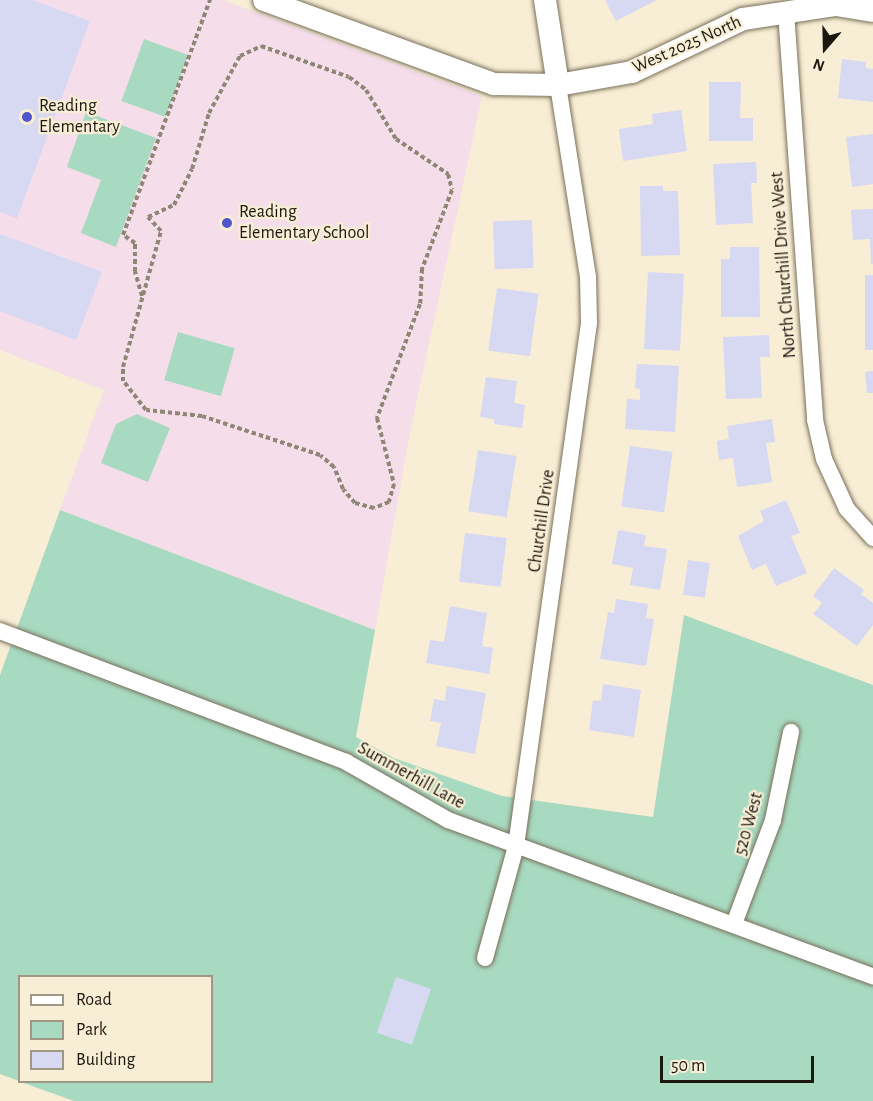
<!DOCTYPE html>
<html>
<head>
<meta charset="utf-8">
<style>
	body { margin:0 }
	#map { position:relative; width:873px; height:1101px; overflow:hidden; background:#f8eed5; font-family:"Alegreya Sans",sans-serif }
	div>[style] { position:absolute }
	.education>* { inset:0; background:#f5dde9 }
	.green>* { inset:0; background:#a8dac1; transform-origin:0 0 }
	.building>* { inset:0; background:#d7d8f2; transform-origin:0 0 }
	.path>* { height:4px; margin-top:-2px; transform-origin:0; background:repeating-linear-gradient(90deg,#8e8776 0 4.5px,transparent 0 7.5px) }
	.roads { filter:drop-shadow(0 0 2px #79705a) drop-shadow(0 0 2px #79705a) }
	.street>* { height:16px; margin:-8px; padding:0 8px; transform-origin:8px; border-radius:8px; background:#fff }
	.secondary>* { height:22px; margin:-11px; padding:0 11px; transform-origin:11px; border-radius:11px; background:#fff }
	.dots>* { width:16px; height:16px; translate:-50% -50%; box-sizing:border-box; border:3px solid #f8eed5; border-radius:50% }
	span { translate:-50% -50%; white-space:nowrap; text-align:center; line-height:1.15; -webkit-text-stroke:4.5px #f8eed5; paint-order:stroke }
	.street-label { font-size:18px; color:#1c1810 }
	.poi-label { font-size:18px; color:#1c1810 }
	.left { translate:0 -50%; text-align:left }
	.legend { position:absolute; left:18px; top:975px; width:195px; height:108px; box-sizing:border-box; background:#f8eed5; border:2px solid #a09886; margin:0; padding:8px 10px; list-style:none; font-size:18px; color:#1c1810 }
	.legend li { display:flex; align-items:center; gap:12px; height:30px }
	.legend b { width:30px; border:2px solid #a09886 }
	.north { position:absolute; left:795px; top:18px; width:60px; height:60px; -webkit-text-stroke:4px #f8eed5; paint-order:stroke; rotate:200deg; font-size:16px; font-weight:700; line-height:24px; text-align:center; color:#1c1810 }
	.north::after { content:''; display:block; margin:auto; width:21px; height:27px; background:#1c1810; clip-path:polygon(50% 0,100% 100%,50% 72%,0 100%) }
	.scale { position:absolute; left:660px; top:1056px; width:154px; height:27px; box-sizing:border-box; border:3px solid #1c1810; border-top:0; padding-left:8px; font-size:18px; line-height:21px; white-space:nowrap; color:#1c1810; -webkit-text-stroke:4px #f8eed5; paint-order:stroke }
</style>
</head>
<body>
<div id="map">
	<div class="education">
		<i style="clip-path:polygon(0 0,223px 0,482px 96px,409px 437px,375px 630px,60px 510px,104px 390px,0 350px)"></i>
	</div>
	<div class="green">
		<i style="left:144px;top:39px;width:47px;height:66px;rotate:20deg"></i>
		<i style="clip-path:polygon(86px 112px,156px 138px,116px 247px,81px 233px,101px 180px,67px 167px)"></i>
		<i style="left:178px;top:332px;width:59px;height:50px;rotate:16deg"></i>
		<i style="clip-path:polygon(137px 414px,170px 428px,148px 482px,101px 463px,116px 424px)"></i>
		<i style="clip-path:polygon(60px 510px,375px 630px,356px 737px,394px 758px,502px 796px,653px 817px,684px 615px,873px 685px,873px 1101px,74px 1101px,21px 1082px,212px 1082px,212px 976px,20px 976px,19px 1081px,0 1074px,0 675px)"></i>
	</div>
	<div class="building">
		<i style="clip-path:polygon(0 0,32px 0,90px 21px,17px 218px,0 212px)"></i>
		<i style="clip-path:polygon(605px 0,657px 0,616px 21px)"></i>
		<i style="clip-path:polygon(842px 59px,866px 62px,866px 68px,873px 69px,873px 102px,838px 98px)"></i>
		<i style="clip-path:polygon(709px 82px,741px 82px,740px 118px,753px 118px,753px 141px,709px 141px)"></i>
		<i style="clip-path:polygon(681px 110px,687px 151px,623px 161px,619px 129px,653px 124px,652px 114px)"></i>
		<i style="clip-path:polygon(873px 134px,873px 184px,852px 187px,846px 137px)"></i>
		<i style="clip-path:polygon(756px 162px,757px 183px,751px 183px,753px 223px,716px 225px,713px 164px)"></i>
		<i style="clip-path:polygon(640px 186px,663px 186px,663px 191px,678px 191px,680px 255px,641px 256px)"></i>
		<i style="clip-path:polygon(873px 209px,873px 264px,871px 264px,870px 239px,853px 240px,851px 210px)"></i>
		<i style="left:532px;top:220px;width:48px;height:39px;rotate:88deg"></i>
		<i style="clip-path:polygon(0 234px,102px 272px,76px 340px,0 311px)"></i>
		<i style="clip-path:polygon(730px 247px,759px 247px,760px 317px,721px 317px,721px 259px,730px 259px)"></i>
		<i style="left:648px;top:272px;width:36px;height:77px;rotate:3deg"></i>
		<i style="left:865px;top:275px;width:8px;height:75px"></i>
		<i style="left:497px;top:288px;width:42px;height:63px;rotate:8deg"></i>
		<i style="clip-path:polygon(769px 335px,770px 357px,760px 357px,762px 398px,726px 399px,723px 337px)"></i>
		<i style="clip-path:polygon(637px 364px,679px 366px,675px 432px,625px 429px,627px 399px,640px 400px,640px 389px,635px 388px)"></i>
		<i style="clip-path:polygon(873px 371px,873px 393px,867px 393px,865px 372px)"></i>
		<i style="clip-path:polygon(486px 377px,517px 381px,514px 403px,525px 405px,522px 428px,494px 424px,494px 419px,480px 417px)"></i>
		<i style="clip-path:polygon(772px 419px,775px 442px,766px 443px,772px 482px,737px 487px,733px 458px,719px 460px,717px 441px,729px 439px,727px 426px)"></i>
		<i style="left:630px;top:446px;width:43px;height:61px;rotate:8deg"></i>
		<i style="left:478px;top:450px;width:39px;height:62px;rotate:9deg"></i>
		<i style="clip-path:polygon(786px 500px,800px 533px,791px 536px,807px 573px,776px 586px,766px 564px,752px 570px,738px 536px,764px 521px,760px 511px)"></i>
		<i style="clip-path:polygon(618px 530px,646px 535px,644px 546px,667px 549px,660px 590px,630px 585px,633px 568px,612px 564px)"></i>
		<i style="left:465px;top:533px;width:42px;height:49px;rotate:7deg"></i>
		<i style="left:688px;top:560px;width:22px;height:35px;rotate:8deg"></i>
		<i style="clip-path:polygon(834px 568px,864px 590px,861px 594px,873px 603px,873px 625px,857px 646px,813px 614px,822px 603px,813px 596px)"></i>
		<i style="clip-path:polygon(616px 599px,648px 604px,646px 618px,654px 619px,646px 666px,600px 659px,608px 612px,614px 613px)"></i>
		<i style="clip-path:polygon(450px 606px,487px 613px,482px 646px,493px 648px,489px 674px,426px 663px,430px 640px,444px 642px)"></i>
		<i style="clip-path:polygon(603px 684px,641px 690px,634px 737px,589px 730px,593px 700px,601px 701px)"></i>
		<i style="clip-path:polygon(447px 686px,486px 693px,475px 754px,436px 746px,441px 723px,430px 721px,434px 699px,445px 701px)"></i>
		<i style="left:396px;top:977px;width:37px;height:59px;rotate:19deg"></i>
	</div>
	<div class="path">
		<i style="left:261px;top:46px;width:93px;rotate:19.4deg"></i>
		<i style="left:349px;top:77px;width:21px;rotate:37deg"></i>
		<i style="left:366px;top:90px;width:57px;rotate:58.5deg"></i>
		<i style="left:396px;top:139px;width:63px;rotate:33.9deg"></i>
		<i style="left:448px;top:174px;width:16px;rotate:76deg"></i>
		<i style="left:452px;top:190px;width:85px;rotate:110.8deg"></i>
		<i style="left:422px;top:269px;width:35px;rotate:93deg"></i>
		<i style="left:420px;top:304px;width:122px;rotate:110.7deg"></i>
		<i style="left:377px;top:418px;width:68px;rotate:75.6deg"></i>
		<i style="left:394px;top:484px;width:19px;rotate:106deg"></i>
		<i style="left:389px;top:502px;width:16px;rotate:158deg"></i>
		<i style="left:374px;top:508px;width:20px;rotate:-165deg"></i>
		<i style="left:355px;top:503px;width:18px;rotate:-131deg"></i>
		<i style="left:343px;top:489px;width:24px;rotate:-112deg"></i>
		<i style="left:334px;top:467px;width:18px;rotate:-139deg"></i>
		<i style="left:320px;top:455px;width:124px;rotate:-161.7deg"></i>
		<i style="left:202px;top:416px;width:56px;rotate:-173.9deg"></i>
		<i style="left:146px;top:410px;width:37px;rotate:-128deg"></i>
		<i style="left:123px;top:381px;width:14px;rotate:-90deg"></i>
		<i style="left:123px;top:367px;width:141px;rotate:-74.4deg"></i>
		<i style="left:161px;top:231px;width:19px;rotate:-133deg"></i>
		<i style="left:148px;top:217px;width:29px;rotate:-25deg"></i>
		<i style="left:174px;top:205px;width:40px;rotate:-63.4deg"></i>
		<i style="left:192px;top:169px;width:59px;rotate:-73.1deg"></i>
		<i style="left:209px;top:113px;width:65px;rotate:-61.5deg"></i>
		<i style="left:240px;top:56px;width:23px;rotate:-25deg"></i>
		<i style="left:142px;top:296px;width:26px;rotate:-106deg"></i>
		<i style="left:135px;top:271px;width:28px;rotate:-90deg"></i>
		<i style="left:135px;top:243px;width:14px;rotate:-146deg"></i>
		<i style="left:123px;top:235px;width:251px;rotate:-69.7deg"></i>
	</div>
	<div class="roads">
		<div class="street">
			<i style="left:786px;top:12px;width:409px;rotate:85.9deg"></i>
			<i style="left:815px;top:420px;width:40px;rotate:77deg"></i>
			<i style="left:824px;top:459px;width:55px;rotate:65.3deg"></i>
			<i style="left:847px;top:509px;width:39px;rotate:48deg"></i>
			<i style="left:0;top:631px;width:370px;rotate:20.7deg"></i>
			<i style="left:346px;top:762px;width:117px;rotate:29.6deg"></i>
			<i style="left:448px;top:820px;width:453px;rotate:20.2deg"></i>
			<i style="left:734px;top:924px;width:111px;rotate:-69.4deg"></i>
			<i style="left:773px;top:820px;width:90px;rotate:-78.4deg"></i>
			<i style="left:485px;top:958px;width:116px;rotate:-74.5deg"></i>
			<i style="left:516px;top:846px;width:528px;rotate:-82.05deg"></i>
			<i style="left:589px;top:323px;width:46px;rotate:-91.2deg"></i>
			<i style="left:588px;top:277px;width:194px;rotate:-98.9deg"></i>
		</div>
		<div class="secondary">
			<i style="left:264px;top:0;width:245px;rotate:20.1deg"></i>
			<i style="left:494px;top:84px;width:64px;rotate:0.9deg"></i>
			<i style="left:558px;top:85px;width:75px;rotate:-10deg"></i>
			<i style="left:632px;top:72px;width:123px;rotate:-25.5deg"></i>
			<i style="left:743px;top:19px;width:94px;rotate:-8.6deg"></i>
			<i style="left:836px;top:5px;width:37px;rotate:9deg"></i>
			<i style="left:545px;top:0;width:86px;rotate:81.3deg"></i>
		</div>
	</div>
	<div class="dots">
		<i style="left:27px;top:117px;background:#5055cb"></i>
		<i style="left:227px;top:223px;background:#5055cb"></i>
	</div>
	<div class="street-label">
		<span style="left:687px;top:45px;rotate:-24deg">West 2025 North</span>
		<span style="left:784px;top:265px;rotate:-94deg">North Churchill Drive West</span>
		<span style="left:542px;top:521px;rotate:-82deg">Churchill Drive</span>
		<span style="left:411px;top:776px;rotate:29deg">Summerhill Lane</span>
		<span style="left:749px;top:824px;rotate:-74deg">520 West</span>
	</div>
	<div class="poi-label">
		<span class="left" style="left:39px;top:117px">Reading<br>Elementary</span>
		<span class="left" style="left:239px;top:223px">Reading<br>Elementary School</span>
	</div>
	<ul class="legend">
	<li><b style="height:8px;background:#fff"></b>Road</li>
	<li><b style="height:16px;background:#a8dac1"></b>Park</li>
	<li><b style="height:16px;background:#d7d8f2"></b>Building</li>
	</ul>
	<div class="north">N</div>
	<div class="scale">50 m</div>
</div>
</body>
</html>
